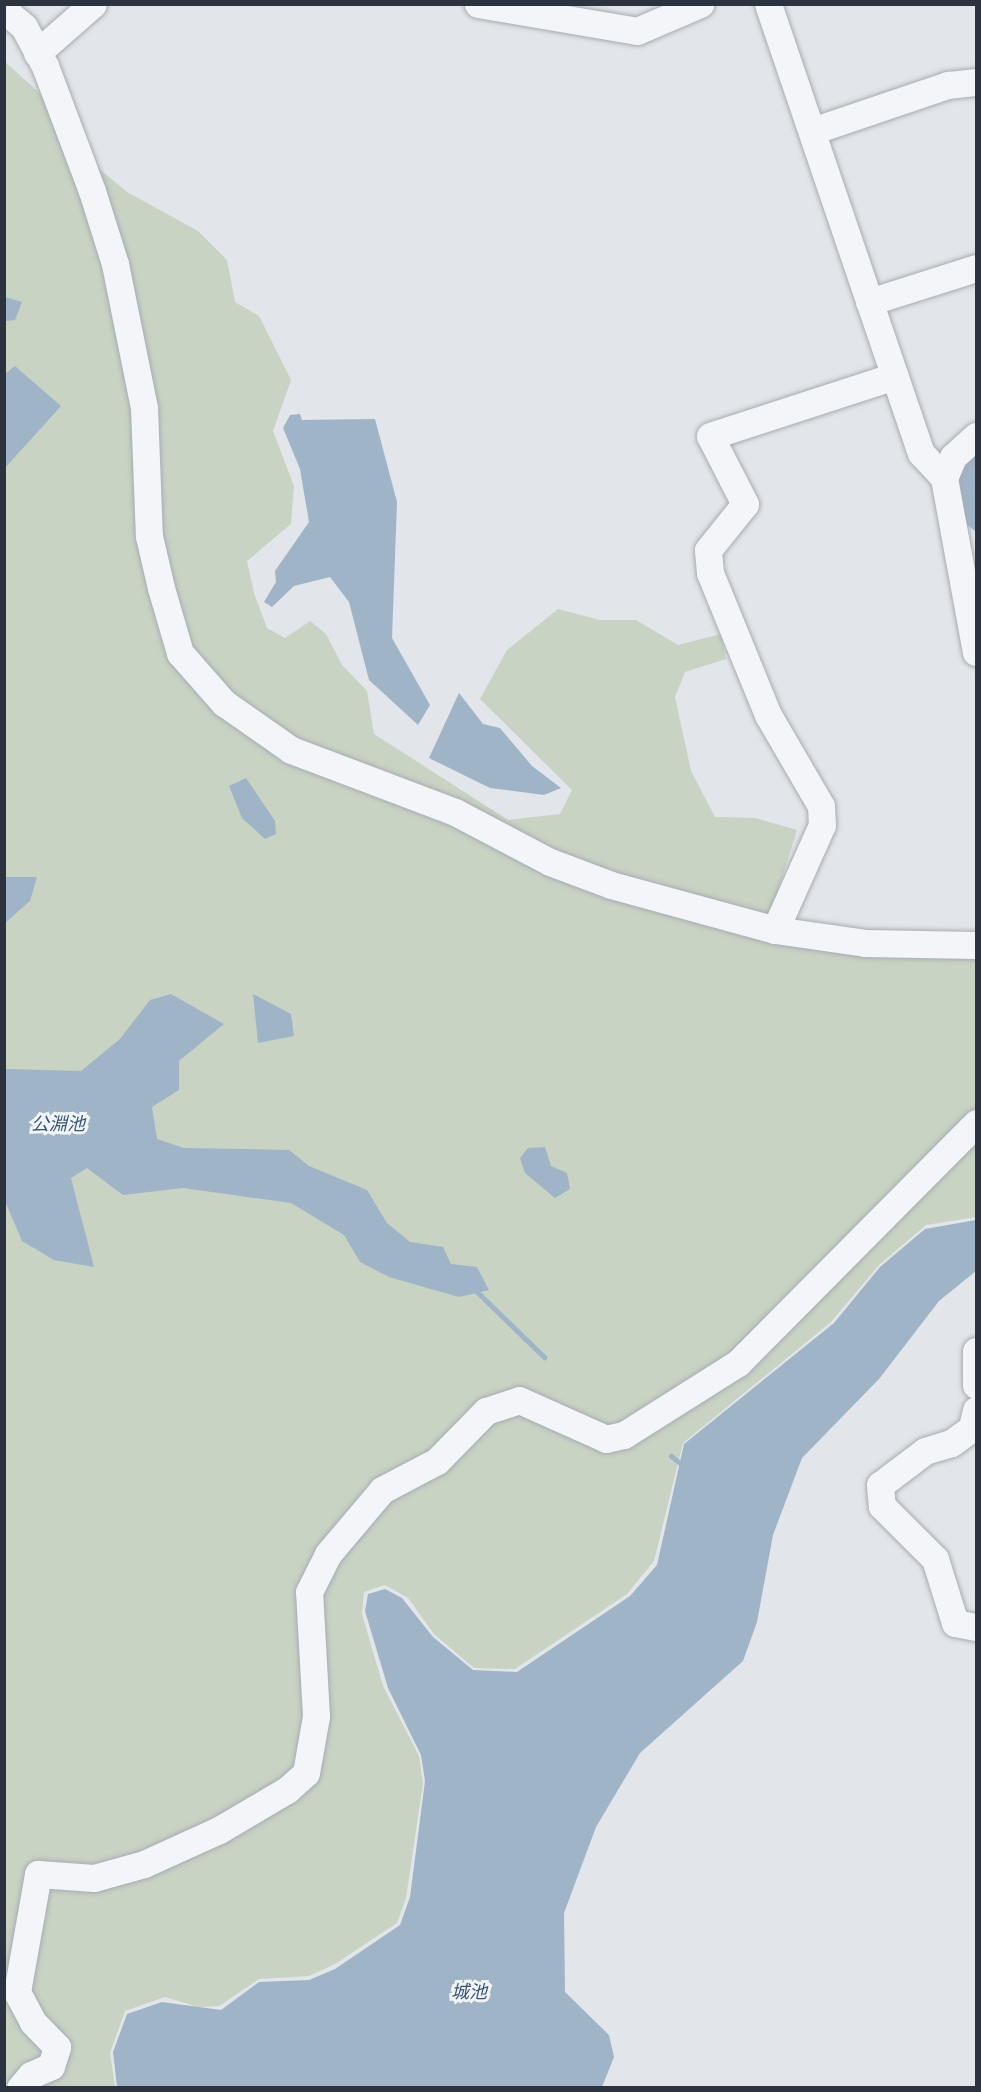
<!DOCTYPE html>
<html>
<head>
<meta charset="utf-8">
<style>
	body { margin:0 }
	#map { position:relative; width:981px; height:2092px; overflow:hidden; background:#e2e5e9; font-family:Signika,"Noto Sans JP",sans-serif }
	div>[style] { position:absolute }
	.green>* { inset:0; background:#c8d3c3 }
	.water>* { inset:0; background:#9fb4c7 }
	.stream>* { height:5px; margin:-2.5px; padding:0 2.5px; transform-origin:2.5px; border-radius:2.5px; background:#9fb4c7 }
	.roads { filter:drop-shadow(0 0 2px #a7acb3) drop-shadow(0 0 2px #a7acb3) }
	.minor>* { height:27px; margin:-13.5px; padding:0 13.5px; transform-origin:13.5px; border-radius:13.5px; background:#f4f5f8 }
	span { translate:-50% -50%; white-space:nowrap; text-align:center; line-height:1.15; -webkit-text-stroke:6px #f1f4f7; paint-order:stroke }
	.water-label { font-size:18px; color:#375471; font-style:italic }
	.frame { position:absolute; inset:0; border:6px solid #2b3340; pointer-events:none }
</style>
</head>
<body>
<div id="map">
	<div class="green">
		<i style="clip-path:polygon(4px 61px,43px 96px,73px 147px,127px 192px,198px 231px,227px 260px,235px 302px,259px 316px,291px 380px,273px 431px,294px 486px,291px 524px,247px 561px,254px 593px,267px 628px,285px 638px,310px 621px,326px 634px,342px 665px,367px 691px,374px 734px,508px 820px,560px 814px,572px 790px,480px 699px,507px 650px,558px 609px,600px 620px,636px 620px,678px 645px,721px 634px,726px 659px,685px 672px,675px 697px,691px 771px,715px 817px,755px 818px,797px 830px,771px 914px,773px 935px,976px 956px,976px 1217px,926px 1225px,879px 1265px,831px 1322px,683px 1443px,654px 1561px,627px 1594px,515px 1669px,474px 1668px,434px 1634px,408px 1598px,385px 1585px,364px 1592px,362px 1614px,383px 1686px,419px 1756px,423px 1783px,406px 1898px,397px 1923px,335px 1964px,309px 1976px,259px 1979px,219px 2006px,198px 2007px,165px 1997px,125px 2011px,110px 2053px,115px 2087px,5px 2087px)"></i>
	</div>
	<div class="water">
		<i style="clip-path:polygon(5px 297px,22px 302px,15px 320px,5px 321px)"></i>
		<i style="clip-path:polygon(15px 366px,61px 406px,5px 468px,5px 374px)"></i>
		<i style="clip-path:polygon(300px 414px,302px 420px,375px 419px,397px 502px,392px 638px,430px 705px,418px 725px,369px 680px,349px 602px,330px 577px,294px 586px,272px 607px,264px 602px,276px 582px,275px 571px,309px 522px,300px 469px,283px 428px,290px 415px)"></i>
		<i style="clip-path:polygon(976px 445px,976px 532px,961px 520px,951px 474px)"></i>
		<i style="clip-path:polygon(459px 693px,483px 724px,500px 728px,532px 766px,561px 788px,544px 795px,490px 788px,429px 758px)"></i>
		<i style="clip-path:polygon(246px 778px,275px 821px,276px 834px,265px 839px,242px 818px,229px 786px)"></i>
		<i style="clip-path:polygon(5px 877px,37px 877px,30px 901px,5px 923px)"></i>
		<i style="clip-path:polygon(171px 994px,224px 1024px,179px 1061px,179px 1090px,152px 1107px,157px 1139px,184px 1148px,289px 1150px,309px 1166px,367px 1190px,387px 1223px,410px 1242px,443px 1247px,451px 1264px,477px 1267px,489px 1290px,459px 1297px,389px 1277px,360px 1262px,344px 1235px,291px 1203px,183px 1188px,123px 1195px,87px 1168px,71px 1178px,94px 1267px,54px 1260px,22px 1241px,5px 1201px,5px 1069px,81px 1071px,120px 1039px,150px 1000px)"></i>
		<i style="clip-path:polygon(253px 994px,291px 1014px,294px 1036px,258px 1043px)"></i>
		<i style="clip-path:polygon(545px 1147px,551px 1166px,567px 1173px,570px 1189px,555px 1198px,525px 1173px,520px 1158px,528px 1148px)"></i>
		<i style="clip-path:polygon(976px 1220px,976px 1271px,939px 1301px,879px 1379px,802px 1458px,773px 1535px,757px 1622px,743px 1661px,640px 1753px,596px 1827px,564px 1913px,565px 1992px,609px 2035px,614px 2057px,602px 2087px,117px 2087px,113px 2052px,127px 2014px,162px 2002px,221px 2010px,259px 1982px,309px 1980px,335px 1969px,400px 1925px,410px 1897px,425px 1781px,421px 1755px,388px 1688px,365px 1611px,368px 1594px,385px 1589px,402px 1598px,433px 1637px,473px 1670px,517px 1672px,630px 1596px,657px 1565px,684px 1444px,834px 1323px,880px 1267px,925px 1229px)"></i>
	</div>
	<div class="stream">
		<i style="left:474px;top:1289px;width:98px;rotate:44.2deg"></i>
		<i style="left:671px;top:1456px;width:16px;rotate:38deg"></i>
	</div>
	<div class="roads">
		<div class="minor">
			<i style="left:478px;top:4px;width:161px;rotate:9.6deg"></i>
			<i style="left:637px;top:31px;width:69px;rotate:-23.2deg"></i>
			<i style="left:768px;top:4px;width:474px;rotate:71.2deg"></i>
			<i style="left:921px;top:453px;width:34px;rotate:47deg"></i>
			<i style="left:4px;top:10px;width:26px;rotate:40deg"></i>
			<i style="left:24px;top:27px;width:44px;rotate:61.7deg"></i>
			<i style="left:45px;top:66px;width:134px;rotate:69.4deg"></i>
			<i style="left:92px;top:191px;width:77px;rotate:72.5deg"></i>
			<i style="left:115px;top:264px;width:147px;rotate:78.6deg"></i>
			<i style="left:144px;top:408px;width:128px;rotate:87.8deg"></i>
			<i style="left:149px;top:536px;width:53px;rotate:77deg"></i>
			<i style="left:161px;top:588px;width:68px;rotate:73.7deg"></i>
			<i style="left:180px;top:653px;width:67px;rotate:48.7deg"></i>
			<i style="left:224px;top:703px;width:82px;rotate:35deg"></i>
			<i style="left:291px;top:750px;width:175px;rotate:20.7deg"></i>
			<i style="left:455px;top:812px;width:107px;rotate:27.8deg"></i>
			<i style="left:550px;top:862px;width:65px;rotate:20.7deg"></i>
			<i style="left:611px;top:885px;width:170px;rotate:15.3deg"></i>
			<i style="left:775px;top:930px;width:91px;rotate:8.2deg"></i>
			<i style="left:865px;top:943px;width:111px;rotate:1deg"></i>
			<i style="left:37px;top:53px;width:74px;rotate:-41.2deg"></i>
			<i style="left:812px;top:131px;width:144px;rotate:-18.7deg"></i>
			<i style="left:948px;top:85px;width:28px;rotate:-6deg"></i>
			<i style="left:869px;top:302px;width:112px;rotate:-17.6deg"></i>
			<i style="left:976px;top:436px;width:31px;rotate:138deg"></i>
			<i style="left:953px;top:457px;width:23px;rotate:113deg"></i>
			<i style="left:944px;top:478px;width:177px;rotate:79.6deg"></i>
			<i style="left:775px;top:930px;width:115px;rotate:-65.9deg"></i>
			<i style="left:822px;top:825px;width:19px;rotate:-93deg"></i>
			<i style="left:821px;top:806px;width:105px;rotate:-120.2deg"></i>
			<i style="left:768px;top:715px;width:153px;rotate:-112.2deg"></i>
			<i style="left:710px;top:573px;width:23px;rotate:-95deg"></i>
			<i style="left:708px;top:550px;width:59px;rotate:-51.2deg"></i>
			<i style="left:745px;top:504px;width:76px;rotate:-117.2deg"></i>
			<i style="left:710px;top:436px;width:194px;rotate:-18deg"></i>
			<i style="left:976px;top:1351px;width:34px;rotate:90deg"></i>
			<i style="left:976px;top:1410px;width:18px;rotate:103deg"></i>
			<i style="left:972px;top:1428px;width:26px;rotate:144deg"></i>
			<i style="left:951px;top:1443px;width:27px;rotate:163deg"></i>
			<i style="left:925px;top:1451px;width:56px;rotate:142.9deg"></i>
			<i style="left:880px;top:1485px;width:21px;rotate:85deg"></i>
			<i style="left:882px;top:1506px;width:75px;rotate:45deg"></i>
			<i style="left:935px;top:1559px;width:67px;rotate:72.6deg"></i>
			<i style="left:955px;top:1623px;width:21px;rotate:11deg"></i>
			<i style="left:20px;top:2088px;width:17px;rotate:-50deg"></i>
			<i style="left:31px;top:2075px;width:22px;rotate:-24deg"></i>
			<i style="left:51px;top:2066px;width:20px;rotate:-72deg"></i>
			<i style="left:57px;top:2047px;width:35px;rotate:-134deg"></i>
			<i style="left:33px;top:2022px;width:34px;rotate:-118deg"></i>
			<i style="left:17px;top:1992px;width:120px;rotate:-79.9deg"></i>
			<i style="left:38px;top:1874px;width:56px;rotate:4.1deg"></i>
			<i style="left:94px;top:1878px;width:52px;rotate:-15.6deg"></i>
			<i style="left:144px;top:1864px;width:82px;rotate:-24.4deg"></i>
			<i style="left:219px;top:1830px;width:79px;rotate:-30.5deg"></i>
			<i style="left:287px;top:1790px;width:25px;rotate:-42deg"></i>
			<i style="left:306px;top:1773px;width:58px;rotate:-80deg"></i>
			<i style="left:316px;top:1716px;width:124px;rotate:-93.2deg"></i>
			<i style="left:309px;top:1592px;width:42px;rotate:-63.4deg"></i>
			<i style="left:328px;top:1554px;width:84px;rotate:-49.8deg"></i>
			<i style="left:382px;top:1490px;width:62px;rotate:-27.8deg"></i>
			<i style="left:437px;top:1461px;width:70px;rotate:-45.6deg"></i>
			<i style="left:486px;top:1411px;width:35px;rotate:-18deg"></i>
			<i style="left:519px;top:1400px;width:95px;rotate:24.1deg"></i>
			<i style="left:606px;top:1439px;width:18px;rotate:-13deg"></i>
			<i style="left:624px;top:1435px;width:135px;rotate:-32.3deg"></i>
			<i style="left:738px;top:1363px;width:338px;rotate:-45.2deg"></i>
		</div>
	</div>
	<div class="water-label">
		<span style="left:58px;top:1124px">公淵池</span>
		<span style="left:469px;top:1992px">城池</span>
	</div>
	<div class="frame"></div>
</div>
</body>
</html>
